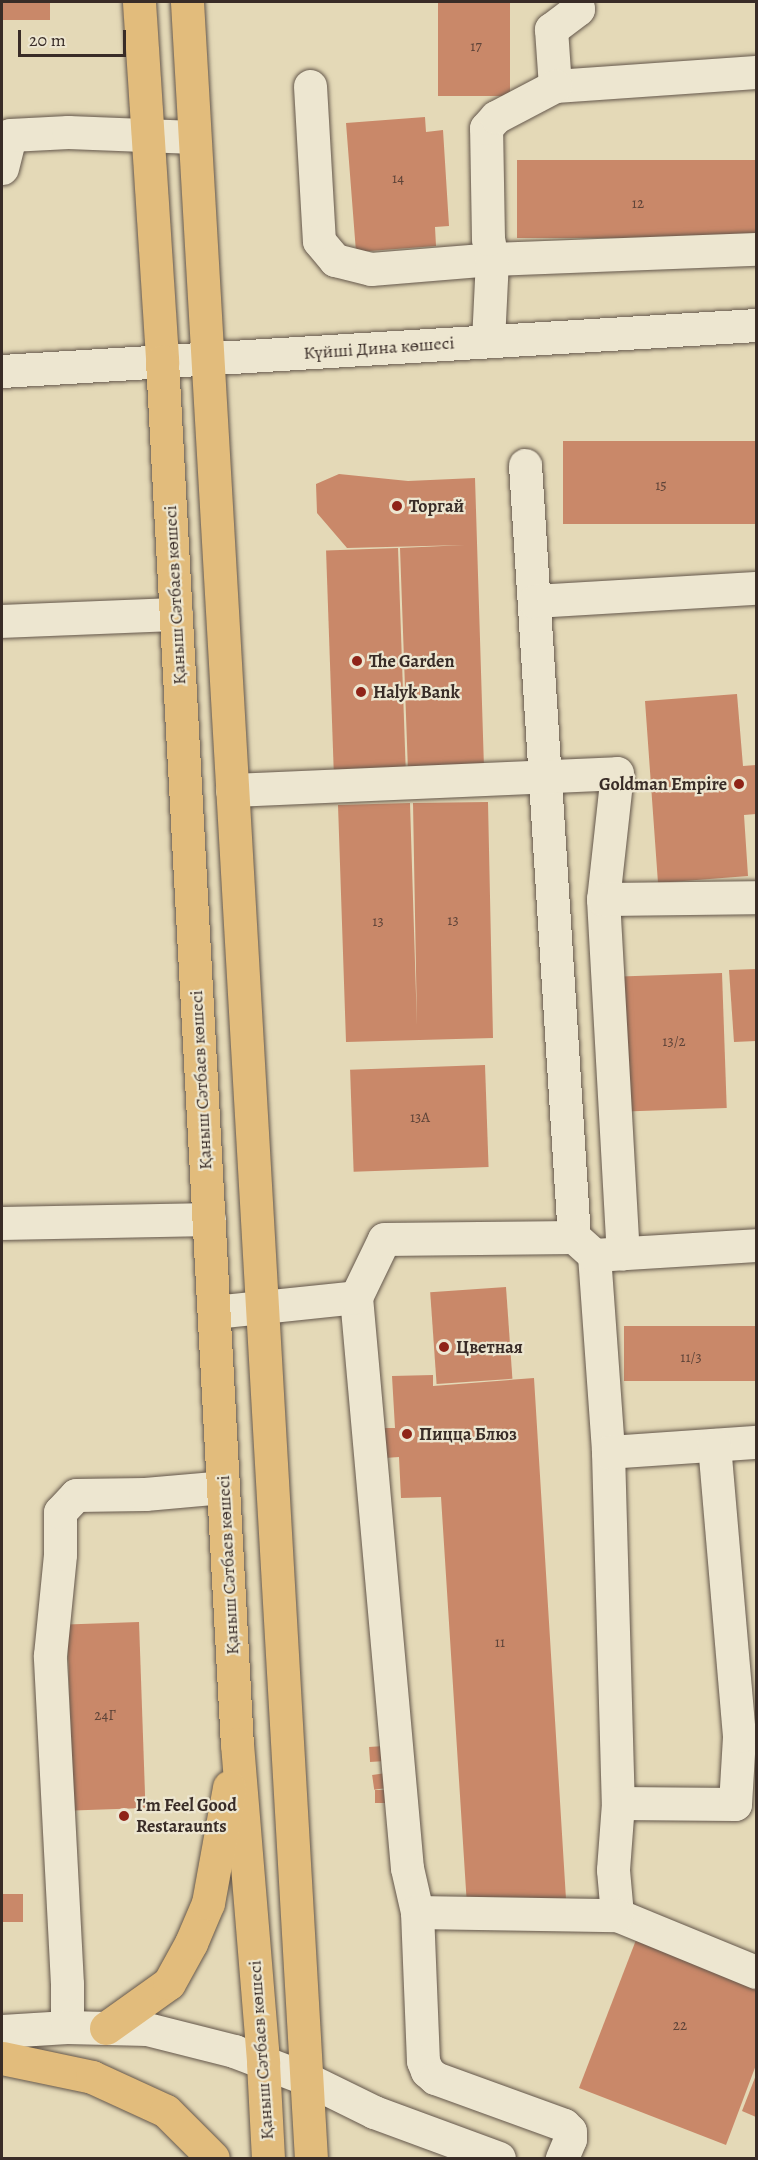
<!DOCTYPE html>
<html>
<head>
<meta charset="utf-8">
<style>
	body { margin:0 }
	#map { position:relative; width:758px; height:2160px; overflow:hidden; background:#e4d9b7; font-family:Alegreya,serif }
	div>[style] { position:absolute }
	.building>* { inset:0; background:#c98869; transform-origin:0 0 }
	.roads { filter:drop-shadow(0 0 2px #64574b) drop-shadow(0 0 2px #64574b) }
	.minor>* { height:33px; margin:-16.5px; padding:0 16.5px; transform-origin:16.5px; border-radius:16.5px; background:#ede6d0 }
	.major>* { height:33px; margin:-16.5px; padding:0 16.5px; transform-origin:16.5px; border-radius:16.5px; background:#e2bc7c }
	.dots>* { width:16px; height:16px; translate:-50% -50%; box-sizing:border-box; border:3px solid #ede6d0; border-radius:50% }
	span { translate:-50% -50%; white-space:nowrap; text-align:center; line-height:1.15; -webkit-text-stroke:4.5px #ede6d0; paint-order:stroke }
	.number-label { font-size:15px; color:#5d4338 }
	.number-label span { -webkit-text-stroke-width:0 }
	.street-label { font-size:18px; color:#392c27 }
	.poi-label { font-size:18px; color:#392c27; font-weight:700 }
	.left { translate:0 -50%; text-align:left }
	.right { translate:-100% -50%; text-align:right }
	.frame { position:absolute; inset:0; border:3px solid #392c27; pointer-events:none }
	.scale { position:absolute; left:18px; top:30px; width:108px; height:27px; box-sizing:border-box; border:3px solid #392c27; border-top:0; padding-left:8px; font-size:18px; line-height:21px; white-space:nowrap; color:#392c27; -webkit-text-stroke:4px #ede6d0; paint-order:stroke }
</style>
</head>
<body>
<div id="map">
	<div class="building">
		<i style="left:2px;top:2px;width:48px;height:18px"></i>
		<i style="left:438px;top:2px;width:72px;height:94px"></i>
		<i style="clip-path:polygon(425px 117px,426px 132px,443px 130px,449px 226px,435px 227px,436px 246px,356px 252px,346px 123px)"></i>
		<i style="left:756px;top:160px;width:78px;height:239px;rotate:90deg"></i>
		<i style="left:756px;top:441px;width:83px;height:193px;rotate:90deg"></i>
		<i style="clip-path:polygon(339px 474px,408px 481px,475px 478px,484px 768px,408px 771px,400px 548px,465px 545px,347px 548px,317px 513px,316px 484px)"></i>
		<i style="left:398px;top:548px;width:223px;height:72px;rotate:88deg"></i>
		<i style="clip-path:polygon(737px 694px,743px 766px,756px 765px,756px 814px,744px 815px,748px 876px,658px 883px,645px 701px)"></i>
		<i style="clip-path:polygon(488px 802px,493px 1038px,346px 1042px,338px 805px,410px 803px,417px 1026px,413px 803px)"></i>
		<i style="clip-path:polygon(756px 969px,756px 1041px,734px 1042px,729px 970px)"></i>
		<i style="left:722px;top:973px;width:135px;height:101px;rotate:88deg"></i>
		<i style="left:485px;top:1065px;width:102px;height:135px;rotate:88deg"></i>
		<i style="left:506px;top:1287px;width:92px;height:76px;rotate:86deg"></i>
		<i style="left:756px;top:1326px;width:55px;height:132px;rotate:90deg"></i>
		<i style="clip-path:polygon(433px 1375px,433px 1386px,534px 1378px,566px 1899px,467px 1906px,441px 1497px,401px 1498px,399px 1457px,385px 1458px,383px 1428px,395px 1428px,392px 1376px)"></i>
		<i style="left:139px;top:1622px;width:186px;height:72px;rotate:88deg"></i>
		<i style="left:384px;top:1746px;width:15px;height:15px;rotate:86deg"></i>
		<i style="left:386px;top:1773px;width:15px;height:14px;rotate:82deg"></i>
		<i style="left:375px;top:1790px;width:11px;height:13px"></i>
		<i style="left:23px;top:1894px;width:28px;height:21px;rotate:90deg"></i>
		<i style="clip-path:polygon(636px 1940px,756px 1986px,756px 2065px,726px 2145px,579px 2088px)"></i>
		<i style="clip-path:polygon(756px 2075px,756px 2117px,742px 2111px)"></i>
	</div>
	<div class="roads">
		<div class="minor">
			<i style="left:577px;top:2px;width:7px;rotate:82deg"></i>
			<i style="left:578px;top:9px;width:34px;rotate:143deg"></i>
			<i style="left:551px;top:29px;width:57px;rotate:86deg"></i>
			<i style="left:555px;top:86px;width:201px;rotate:-4deg"></i>
			<i style="left:310px;top:86px;width:155px;rotate:86.7deg"></i>
			<i style="left:319px;top:241px;width:25px;rotate:50deg"></i>
			<i style="left:335px;top:260px;width:37px;rotate:14deg"></i>
			<i style="left:371px;top:269px;width:121px;rotate:-4.7deg"></i>
			<i style="left:492px;top:259px;width:264px;rotate:-2.2deg"></i>
			<i style="left:2px;top:168px;width:34px;rotate:-76deg"></i>
			<i style="left:10px;top:135px;width:58px;rotate:-3deg"></i>
			<i style="left:68px;top:132px;width:126px;rotate:2.3deg"></i>
			<i style="left:488px;top:341px;width:82px;rotate:-87.2deg"></i>
			<i style="left:492px;top:259px;width:20px;rotate:-101deg"></i>
			<i style="left:488px;top:239px;width:111px;rotate:-91deg"></i>
			<i style="left:486px;top:128px;width:15px;rotate:-48deg"></i>
			<i style="left:496px;top:117px;width:67px;rotate:-27.7deg"></i>
			<i style="left:2px;top:371px;width:755px;rotate:-3.49deg"></i>
			<i style="left:525px;top:465px;width:774px;rotate:86.37deg"></i>
			<i style="left:534px;top:601px;width:222px;rotate:-3.4deg"></i>
			<i style="left:2px;top:621px;width:174px;rotate:-2.3deg"></i>
			<i style="left:232px;top:790px;width:385px;rotate:-2.5deg"></i>
			<i style="left:617px;top:773px;width:127px;rotate:96.3deg"></i>
			<i style="left:603px;top:899px;width:355px;rotate:86.8deg"></i>
			<i style="left:603px;top:899px;width:153px;rotate:-0.7deg"></i>
			<i style="left:2px;top:1223px;width:207px;rotate:-1.1deg"></i>
			<i style="left:594px;top:1255px;width:197px;rotate:85.9deg"></i>
			<i style="left:608px;top:1452px;width:351px;rotate:88.4deg"></i>
			<i style="left:618px;top:1803px;width:67px;rotate:94.3deg"></i>
			<i style="left:613px;top:1870px;width:45px;rotate:84.9deg"></i>
			<i style="left:617px;top:1915px;width:150px;rotate:22.3deg"></i>
			<i style="left:356px;top:1297px;width:573px;rotate:84.9deg"></i>
			<i style="left:407px;top:1868px;width:45px;rotate:77.2deg"></i>
			<i style="left:417px;top:1912px;width:200px;rotate:0.9deg"></i>
			<i style="left:214px;top:1312px;width:143px;rotate:-6deg"></i>
			<i style="left:356px;top:1297px;width:64px;rotate:-64.2deg"></i>
			<i style="left:384px;top:1239px;width:190px;rotate:-0.6deg"></i>
			<i style="left:574px;top:1237px;width:27px;rotate:42deg"></i>
			<i style="left:594px;top:1255px;width:162px;rotate:-3.5deg"></i>
			<i style="left:608px;top:1452px;width:148px;rotate:-3.9deg"></i>
			<i style="left:618px;top:1803px;width:117px;rotate:0.5deg"></i>
			<i style="left:735px;top:1804px;width:68px;rotate:-86.6deg"></i>
			<i style="left:739px;top:1736px;width:292px;rotate:-94.9deg"></i>
			<i style="left:417px;top:1912px;width:149px;rotate:87.7deg"></i>
			<i style="left:423px;top:2061px;width:11px;rotate:68deg"></i>
			<i style="left:427px;top:2071px;width:11px;rotate:41deg"></i>
			<i style="left:435px;top:2078px;width:137px;rotate:20deg"></i>
			<i style="left:564px;top:2125px;width:8px;rotate:45deg"></i>
			<i style="left:570px;top:2131px;width:8px;rotate:90deg"></i>
			<i style="left:570px;top:2139px;width:21px;rotate:113deg"></i>
			<i style="left:67px;top:2027px;width:43px;rotate:-90deg"></i>
			<i style="left:67px;top:1984px;width:329px;rotate:-93deg"></i>
			<i style="left:50px;top:1655px;width:101px;rotate:-84.3deg"></i>
			<i style="left:60px;top:1554px;width:42px;rotate:-90deg"></i>
			<i style="left:60px;top:1512px;width:23px;rotate:-47deg"></i>
			<i style="left:76px;top:1495px;width:69px;rotate:-0.8deg"></i>
			<i style="left:145px;top:1494px;width:78px;rotate:-5.1deg"></i>
			<i style="left:2px;top:2031px;width:65px;rotate:-3.5deg"></i>
			<i style="left:67px;top:2027px;width:80px;rotate:1.4deg"></i>
			<i style="left:147px;top:2029px;width:90px;rotate:14.2deg"></i>
			<i style="left:234px;top:2051px;width:78px;rotate:21deg"></i>
			<i style="left:307px;top:2079px;width:75px;rotate:26.2deg"></i>
			<i style="left:374px;top:2112px;width:133px;rotate:20.2deg"></i>
		</div>
		<div class="major">
			<i style="left:139px;top:2px;width:360px;rotate:86.3deg"></i>
			<i style="left:162px;top:361px;width:1385px;rotate:86.9deg"></i>
			<i style="left:237px;top:1744px;width:320px;rotate:85.3deg"></i>
			<i style="left:263px;top:2063px;width:95px;rotate:87deg"></i>
			<i style="left:187px;top:2px;width:2160px;rotate:86.71deg"></i>
			<i style="left:106px;top:2028px;width:77px;rotate:-35.5deg"></i>
			<i style="left:169px;top:1983px;width:46px;rotate:-61.2deg"></i>
			<i style="left:191px;top:1943px;width:43px;rotate:-67deg"></i>
			<i style="left:208px;top:1903px;width:118px;rotate:-79.7deg"></i>
			<i style="left:2px;top:2058px;width:92px;rotate:11.9deg"></i>
			<i style="left:92px;top:2077px;width:81px;rotate:24.7deg"></i>
			<i style="left:166px;top:2111px;width:66px;rotate:45deg"></i>
		</div>
	</div>
	<div class="dots">
		<i style="left:397px;top:506px;background:#8f2418"></i>
		<i style="left:357px;top:661px;background:#8f2418"></i>
		<i style="left:361px;top:692px;background:#8f2418"></i>
		<i style="left:739px;top:784px;background:#8f2418"></i>
		<i style="left:444px;top:1347px;background:#8f2418"></i>
		<i style="left:407px;top:1434px;background:#8f2418"></i>
		<i style="left:124px;top:1816px;background:#8f2418"></i>
	</div>
	<div class="number-label">
		<span style="left:476px;top:47px">17</span>
		<span style="left:398px;top:179px">14</span>
		<span style="left:638px;top:204px">12</span>
		<span style="left:661px;top:486px">15</span>
		<span style="left:453px;top:921px">13</span>
		<span style="left:378px;top:922px">13</span>
		<span style="left:674px;top:1042px">13/2</span>
		<span style="left:420px;top:1118px">13А</span>
		<span style="left:691px;top:1358px">11/3</span>
		<span style="left:500px;top:1643px">11</span>
		<span style="left:105px;top:1716px">24Г</span>
		<span style="left:680px;top:2026px">22</span>
	</div>
	<div class="street-label">
		<span style="left:379px;top:348px;rotate:-4deg">Күйші Дина көшесі</span>
		<span style="left:175px;top:595px;rotate:-93deg">Қаныш Сәтбаев көшесі</span>
		<span style="left:201px;top:1080px;rotate:-93deg">Қаныш Сәтбаев көшесі</span>
		<span style="left:228px;top:1565px;rotate:-93deg">Қаныш Сәтбаев көшесі</span>
		<span style="left:261px;top:2050px;rotate:-94deg">Қаныш Сәтбаев көшесі</span>
	</div>
	<div class="poi-label">
		<span class="left" style="left:409px;top:506px">Торгай</span>
		<span class="left" style="left:369px;top:661px">The Garden</span>
		<span class="left" style="left:373px;top:692px">Halyk Bank</span>
		<span class="right" style="left:727px;top:784px">Goldman Empire</span>
		<span class="left" style="left:456px;top:1347px">Цветная</span>
		<span class="left" style="left:419px;top:1434px">Пицца Блюз</span>
		<span class="left" style="left:136px;top:1816px">I'm Feel Good<br>Restaraunts</span>
	</div>
	<div class="frame"></div>
	<div class="scale">20 m</div>
</div>
</body>
</html>
